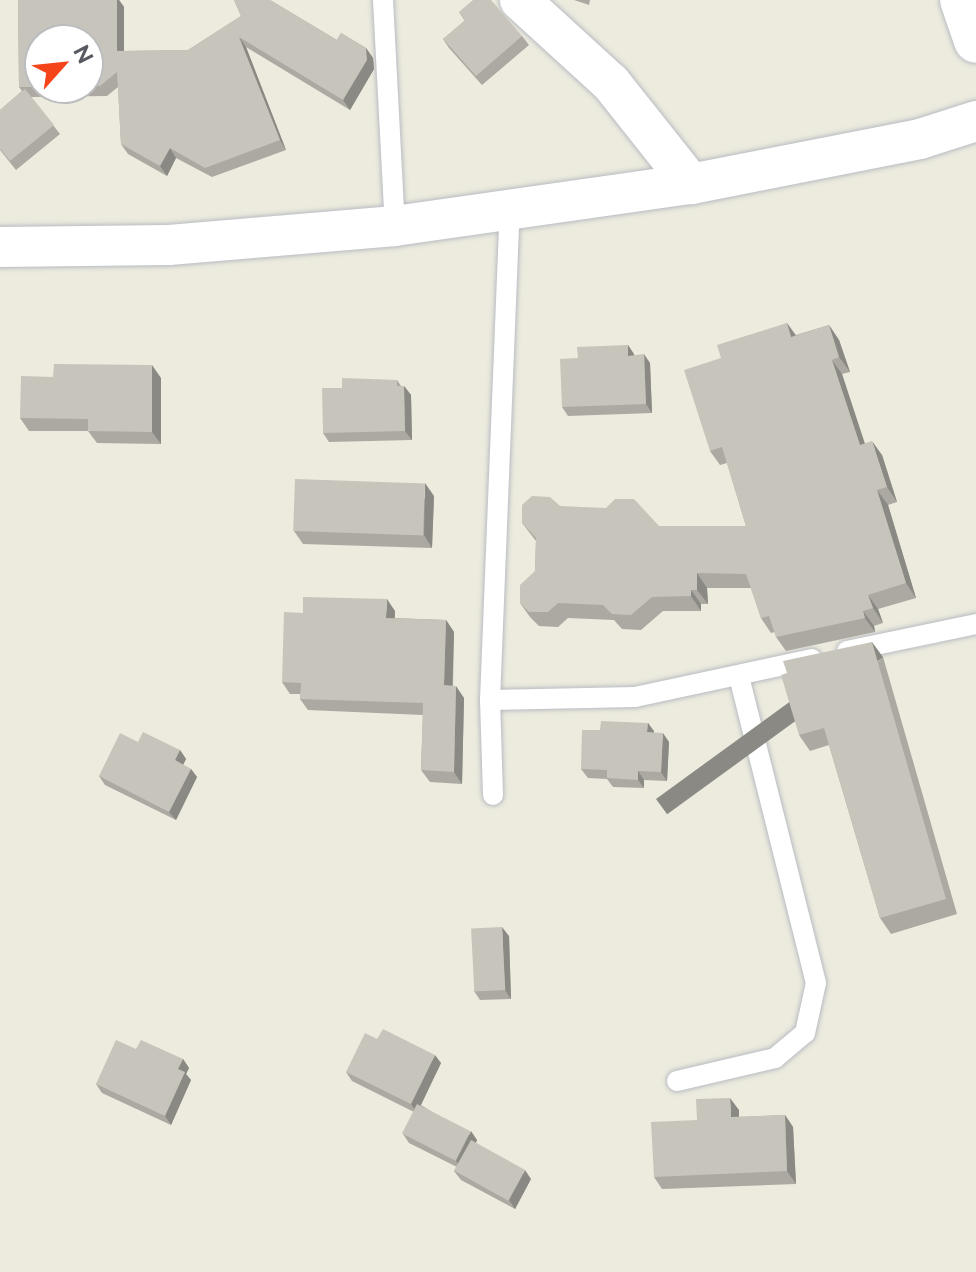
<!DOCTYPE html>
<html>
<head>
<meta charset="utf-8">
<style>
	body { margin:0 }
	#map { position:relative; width:976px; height:1272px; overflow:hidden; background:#ecebde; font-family:Raleway,sans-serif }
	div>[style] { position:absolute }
	.roads { filter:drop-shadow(0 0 2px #b9bbc2) drop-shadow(0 0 2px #b9bbc2) }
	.service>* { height:20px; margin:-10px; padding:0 10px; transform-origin:10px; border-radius:10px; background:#fff }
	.minor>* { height:40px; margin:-20px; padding:0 20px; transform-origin:20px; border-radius:20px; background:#fff }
	.tertiary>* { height:44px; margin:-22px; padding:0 22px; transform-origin:22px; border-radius:22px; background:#fff }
	.wall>* { inset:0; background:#aba9a1 }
	.shaded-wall>* { inset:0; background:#8b8983; transform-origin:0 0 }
	.building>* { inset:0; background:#c7c4bb; transform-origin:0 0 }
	span { translate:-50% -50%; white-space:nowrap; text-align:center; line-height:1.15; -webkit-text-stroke:6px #fff; paint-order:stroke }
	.north { position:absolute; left:24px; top:24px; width:80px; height:80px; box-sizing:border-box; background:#fff; border:2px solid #bcbdc0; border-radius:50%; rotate:63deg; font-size:22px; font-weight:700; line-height:32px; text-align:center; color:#575a61 }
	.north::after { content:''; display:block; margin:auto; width:28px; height:36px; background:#f6441a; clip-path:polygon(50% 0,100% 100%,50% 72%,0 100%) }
</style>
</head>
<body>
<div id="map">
	<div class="roads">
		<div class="service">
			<i style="left:383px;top:0;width:226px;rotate:87deg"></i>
			<i style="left:847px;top:651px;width:132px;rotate:-11.8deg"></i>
			<i style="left:490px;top:700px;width:145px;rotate:-1.2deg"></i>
			<i style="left:635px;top:697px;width:181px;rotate:-12.1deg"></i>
			<i style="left:493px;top:795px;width:95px;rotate:-91.8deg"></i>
			<i style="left:490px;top:700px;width:491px;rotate:-87.7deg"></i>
			<i style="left:677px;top:1081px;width:101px;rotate:-13.2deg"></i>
			<i style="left:775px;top:1058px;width:39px;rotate:-40deg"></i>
			<i style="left:805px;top:1033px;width:51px;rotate:-77.6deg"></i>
			<i style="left:816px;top:983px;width:317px;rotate:-104.1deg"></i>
		</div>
		<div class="minor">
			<i style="left:520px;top:0;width:123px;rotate:42.4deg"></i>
			<i style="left:611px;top:83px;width:129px;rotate:51.6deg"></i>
			<i style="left:0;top:247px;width:169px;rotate:-0.7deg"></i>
			<i style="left:169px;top:245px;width:227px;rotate:-4.8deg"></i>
			<i style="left:395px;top:226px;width:299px;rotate:-8.1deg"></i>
			<i style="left:691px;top:184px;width:233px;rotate:-11.1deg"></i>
			<i style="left:920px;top:139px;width:59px;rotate:-17.8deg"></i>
		</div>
		<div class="tertiary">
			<i style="left:962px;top:0;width:43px;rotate:71.1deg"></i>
		</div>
	</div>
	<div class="wall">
		<i style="clip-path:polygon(evenodd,18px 0,119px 0,124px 7px,124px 51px,188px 50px,241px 16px,234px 0,270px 0,337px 40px,341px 33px,366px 48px,373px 58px,374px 69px,350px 110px,246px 47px,286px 150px,212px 177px,176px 158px,167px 176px,128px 154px,121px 144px,118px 87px,107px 96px,31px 97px,60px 134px,16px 170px,0 150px,0 110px,22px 91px,19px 87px,18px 0,40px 40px,88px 40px,88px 88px,40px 88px,40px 40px)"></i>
		<i style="clip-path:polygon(574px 0,590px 0,589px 5px)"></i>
		<i style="clip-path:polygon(459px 12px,522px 36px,529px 45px,482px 85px,449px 48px,443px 39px,465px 21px)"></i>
		<i style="clip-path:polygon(787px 323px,796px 335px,829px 325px,839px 340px,850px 372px,842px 374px,864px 443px,882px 455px,897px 502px,888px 505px,916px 598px,878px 609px,883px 623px,874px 626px,875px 632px,786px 651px,776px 637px,775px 632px,771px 633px,761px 618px,751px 588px,707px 588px,708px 604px,701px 604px,701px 611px,663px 611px,641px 630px,622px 629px,614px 620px,568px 618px,558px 627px,539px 626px,530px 617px,520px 603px,535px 571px,536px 541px,522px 523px,560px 506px,659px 526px,746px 526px,727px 463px,720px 465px,710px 451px,721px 358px)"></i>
		<i style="clip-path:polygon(628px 345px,634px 355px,650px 363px,652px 413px,568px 416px,562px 407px,578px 358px)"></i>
		<i style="clip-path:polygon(161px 378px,161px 444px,97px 443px,88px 431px,29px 431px,20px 418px)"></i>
		<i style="clip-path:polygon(397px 380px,401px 386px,404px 386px,411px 395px,412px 440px,329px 442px,323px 433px,342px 388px)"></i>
		<i style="clip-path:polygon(434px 496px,432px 548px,303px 544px,294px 531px)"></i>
		<i style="clip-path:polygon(395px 611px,395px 618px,446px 620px,454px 632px,453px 686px,464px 698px,462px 784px,430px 782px,421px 770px,423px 715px,308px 710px,300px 699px,300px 694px,290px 694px,282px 682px,303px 613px)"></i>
		<i style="clip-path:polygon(883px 657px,957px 914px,891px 934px,880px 918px,829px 745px,810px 751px,799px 735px)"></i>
		<i style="clip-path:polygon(648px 723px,654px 733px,669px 742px,667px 781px,644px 780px,644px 788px,613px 787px,607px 779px,588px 778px,581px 769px,600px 730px)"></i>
		<i style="clip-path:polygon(138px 742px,180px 750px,186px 759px,183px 765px,191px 769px,197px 777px,176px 820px,105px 785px,99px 776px)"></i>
		<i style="clip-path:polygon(509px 936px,511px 999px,480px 1000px,474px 991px)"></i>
		<i style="clip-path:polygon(377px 1039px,441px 1063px,421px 1105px,477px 1140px,476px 1143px,531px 1179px,515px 1209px,461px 1180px,454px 1171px,457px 1167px,409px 1143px,403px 1134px,414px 1112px,352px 1081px,346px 1072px)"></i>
		<i style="clip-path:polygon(136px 1049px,183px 1059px,189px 1068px,186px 1074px,191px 1080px,171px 1125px,102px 1093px,96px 1084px)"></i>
		<i style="clip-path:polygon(739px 1110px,739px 1117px,785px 1115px,793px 1127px,796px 1184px,662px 1189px,654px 1177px,697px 1120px)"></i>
	</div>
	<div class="shaded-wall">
		<i style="clip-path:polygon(117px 0,119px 0,124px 7px,124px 60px,117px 51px)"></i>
		<i style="clip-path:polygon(239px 37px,246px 47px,286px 150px,280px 140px)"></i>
		<i style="clip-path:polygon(366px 48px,373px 58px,374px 69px,350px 110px,343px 100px)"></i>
		<i style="clip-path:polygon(170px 148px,176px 158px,167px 176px,160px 166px)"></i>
		<i style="clip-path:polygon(787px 323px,797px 338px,791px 337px)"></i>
		<i style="clip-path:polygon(829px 325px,839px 340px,850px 372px,839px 357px)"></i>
		<i style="clip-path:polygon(628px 345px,634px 354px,634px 364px,628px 356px)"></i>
		<i style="clip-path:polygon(644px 354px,650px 363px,652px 413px,646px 404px)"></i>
		<i style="clip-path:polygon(832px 360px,842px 374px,870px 459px,860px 445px)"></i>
		<i style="clip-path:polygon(152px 365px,161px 378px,161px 444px,152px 432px)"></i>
		<i style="clip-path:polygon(404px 386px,411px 395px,412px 440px,405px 431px)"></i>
		<i style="clip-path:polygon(872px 441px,882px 455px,897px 502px,887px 487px)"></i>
		<i style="clip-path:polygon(425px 483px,434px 496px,432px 548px,424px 535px)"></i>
		<i style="clip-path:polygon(877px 490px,888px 505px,916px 598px,906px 583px)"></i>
		<i style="clip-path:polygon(697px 573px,707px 588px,708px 604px,697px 590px)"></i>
		<i style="clip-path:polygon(691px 590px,701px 604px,701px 611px,691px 596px)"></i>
		<i style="clip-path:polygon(868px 595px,878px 609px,883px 623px,873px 608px)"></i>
		<i style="clip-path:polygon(387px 599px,395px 611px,394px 630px,386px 618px)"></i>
		<i style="clip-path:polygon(863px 611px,874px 626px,875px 632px,865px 618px)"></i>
		<i style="clip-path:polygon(446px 620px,454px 632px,452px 697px,444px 685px)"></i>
		<i style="left:872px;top:642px;width:19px;height:267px;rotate:54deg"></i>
		<i style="clip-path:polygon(456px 686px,464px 698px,462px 784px,454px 772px)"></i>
		<i style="clip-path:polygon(648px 723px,654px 731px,653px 741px,647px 732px)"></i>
		<i style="clip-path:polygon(663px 733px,669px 742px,667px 781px,661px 772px)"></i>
		<i style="clip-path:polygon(180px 750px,186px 759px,181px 769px,175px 760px)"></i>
		<i style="clip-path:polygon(191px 769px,197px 777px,176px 820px,169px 812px)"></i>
		<i style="clip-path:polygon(638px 771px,644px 780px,644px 788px,638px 780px)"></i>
		<i style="clip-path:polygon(502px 927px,509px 936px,511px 999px,505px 990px)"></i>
		<i style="clip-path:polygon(435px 1055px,441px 1063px,417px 1113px,411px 1104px)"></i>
		<i style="clip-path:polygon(183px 1059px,189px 1068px,186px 1074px,191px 1080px,171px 1125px,165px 1116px,178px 1069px)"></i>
		<i style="clip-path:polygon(730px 1098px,739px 1110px,739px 1130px,731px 1117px)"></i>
		<i style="clip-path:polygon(785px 1115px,793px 1127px,796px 1184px,787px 1171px)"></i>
		<i style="clip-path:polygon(471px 1131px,477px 1140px,463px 1170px,456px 1161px)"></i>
		<i style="clip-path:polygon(525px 1170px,531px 1179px,515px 1209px,509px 1200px)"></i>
	</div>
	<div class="building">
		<i style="clip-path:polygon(18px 0,117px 0,117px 51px,188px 50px,241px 16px,234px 0,270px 0,337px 40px,341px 33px,366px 48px,367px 60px,343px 100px,239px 37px,280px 140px,205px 168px,170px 148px,160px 166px,121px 144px,117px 72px,100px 86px,88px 86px,88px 40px,40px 40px,40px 87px,19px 87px)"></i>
		<i style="clip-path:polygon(473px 0,491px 0,522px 36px,476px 76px,443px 39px,465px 20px,459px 12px)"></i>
		<i style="clip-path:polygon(25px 89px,54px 125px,10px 161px,0 149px,0 110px)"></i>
		<i style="clip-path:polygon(787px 323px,791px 337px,829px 325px,839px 357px,832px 360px,860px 445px,872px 441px,887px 487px,877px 490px,906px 583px,868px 595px,873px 608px,863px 611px,865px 618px,776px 637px,769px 616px,761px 618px,746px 574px,697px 573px,697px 590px,691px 590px,691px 596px,652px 597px,631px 615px,612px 614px,603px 605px,558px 603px,548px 612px,529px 612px,520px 603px,520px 585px,535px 571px,536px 538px,522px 523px,522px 505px,532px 496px,550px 497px,560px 506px,606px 508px,615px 499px,634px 499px,659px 526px,746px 526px,722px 447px,710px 451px,684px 370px,721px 358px,717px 345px)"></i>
		<i style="clip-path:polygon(628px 345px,628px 356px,644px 354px,646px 404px,562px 407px,560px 359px,578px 358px,577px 347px)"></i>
		<i style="clip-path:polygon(54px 364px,152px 365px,152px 432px,88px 431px,88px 419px,20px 418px,21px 376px,53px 377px)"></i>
		<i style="clip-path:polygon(342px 378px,397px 380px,397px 386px,404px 386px,405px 431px,323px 433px,322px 388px,342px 388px)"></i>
		<i style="left:295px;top:479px;width:130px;height:52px;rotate:2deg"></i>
		<i style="clip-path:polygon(303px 597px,387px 599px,386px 618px,446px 620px,444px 685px,456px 686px,454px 772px,421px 770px,423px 703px,300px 699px,301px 683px,282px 682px,284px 612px,303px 613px)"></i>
		<i style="clip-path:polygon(872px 642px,946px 899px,880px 918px,824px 728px,799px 735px,781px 675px,787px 673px,783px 661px)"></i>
		<i style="clip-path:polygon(601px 721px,648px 723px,647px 732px,663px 733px,661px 772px,638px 771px,638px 780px,607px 778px,607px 770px,581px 769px,582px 730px,600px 730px)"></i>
		<i style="clip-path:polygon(143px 732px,180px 750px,175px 760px,191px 769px,169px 812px,99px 776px,120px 733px,138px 742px)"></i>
		<i style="left:502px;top:927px;width:63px;height:31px;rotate:87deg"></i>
		<i style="clip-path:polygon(383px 1029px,435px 1055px,411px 1104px,346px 1072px,365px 1033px,377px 1039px)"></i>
		<i style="clip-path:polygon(116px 1040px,136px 1049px,141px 1040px,183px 1059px,178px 1069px,185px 1072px,165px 1116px,96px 1084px)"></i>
		<i style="clip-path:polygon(730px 1098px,731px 1117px,785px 1115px,787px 1171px,654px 1177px,651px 1122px,697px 1120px,696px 1099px)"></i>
		<i style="left:417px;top:1104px;width:60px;height:33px;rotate:27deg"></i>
		<i style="left:471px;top:1140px;width:62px;height:35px;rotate:29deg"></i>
	</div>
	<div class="north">N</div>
</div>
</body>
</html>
